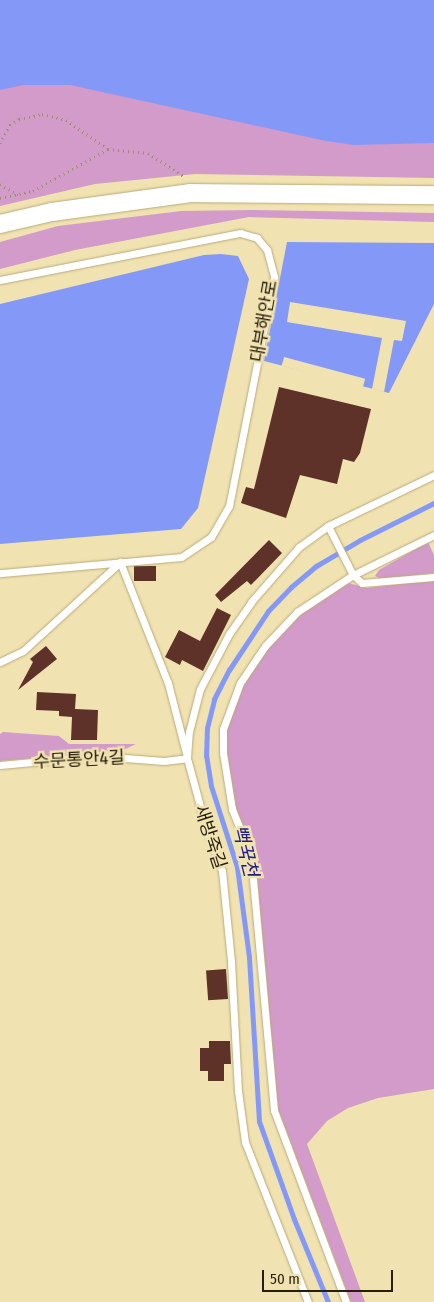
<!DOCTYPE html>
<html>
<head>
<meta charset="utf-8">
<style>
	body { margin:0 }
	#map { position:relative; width:434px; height:1302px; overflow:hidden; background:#f1e2b1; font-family:"Fira Sans Condensed","Noto Sans KR",sans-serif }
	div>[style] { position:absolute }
	.green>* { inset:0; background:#d39bc9 }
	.water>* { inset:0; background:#8499f7 }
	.pier>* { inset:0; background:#f1e2b1; transform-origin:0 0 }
	.stream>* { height:5px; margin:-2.5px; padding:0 2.5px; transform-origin:2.5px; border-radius:2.5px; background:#8499f7 }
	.building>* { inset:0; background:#5e3229; transform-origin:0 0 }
	.path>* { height:3px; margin-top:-1.5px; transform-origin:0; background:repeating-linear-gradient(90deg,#9b906b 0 1px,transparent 0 5px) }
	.roads { filter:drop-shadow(0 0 1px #b9aa7a) drop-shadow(0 0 1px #b9aa7a) }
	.service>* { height:7px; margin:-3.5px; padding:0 3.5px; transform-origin:3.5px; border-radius:3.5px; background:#fff }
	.tertiary>* { height:18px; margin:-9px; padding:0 9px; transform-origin:9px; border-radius:9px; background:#fff }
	span { translate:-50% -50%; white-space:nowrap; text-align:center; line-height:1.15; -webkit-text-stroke:5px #f1e2b1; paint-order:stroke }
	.street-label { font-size:18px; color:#251f0c }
	.water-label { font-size:19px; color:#1f1b87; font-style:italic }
	.scale { position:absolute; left:262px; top:1270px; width:131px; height:22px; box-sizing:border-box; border:2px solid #251f0c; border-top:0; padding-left:6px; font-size:15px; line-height:18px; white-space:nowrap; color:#251f0c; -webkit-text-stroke:4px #f1e2b1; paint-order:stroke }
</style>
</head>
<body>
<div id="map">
	<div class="green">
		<i style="clip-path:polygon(0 0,434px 0,434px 178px,195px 174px,95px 184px,0 206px)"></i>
		<i style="clip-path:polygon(251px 210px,434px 213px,434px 222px,249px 217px,75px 250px,0 269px,0 242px,58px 226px,181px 211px)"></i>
		<i style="clip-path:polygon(428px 542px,434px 555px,434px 573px,381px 579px,375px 576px,379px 570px)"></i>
		<i style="clip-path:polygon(434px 580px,434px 1089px,378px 1098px,348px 1108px,327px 1121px,307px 1144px,365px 1302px,351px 1302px,278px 1109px,255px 854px,235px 806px,226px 754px,226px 729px,243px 683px,268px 649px,300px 615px,348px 583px,367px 588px)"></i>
		<i style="clip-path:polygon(3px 732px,59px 736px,69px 744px,136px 744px,121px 751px,0 761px,0 734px)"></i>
	</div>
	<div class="water">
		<i style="clip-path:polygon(0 0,434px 0,434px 143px,354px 145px,326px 141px,70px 85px,24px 85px,0 90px)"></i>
		<i style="clip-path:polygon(287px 242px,434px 243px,434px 304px,389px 393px,264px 361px)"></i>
		<i style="clip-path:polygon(221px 254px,238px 256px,249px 279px,198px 508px,181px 529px,0 544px,0 304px,204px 255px)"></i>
	</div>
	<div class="pier">
		<i style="clip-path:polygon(290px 302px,406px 321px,402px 341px,394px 340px,384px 392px,372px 389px,382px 338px,287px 322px)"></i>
		<i style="left:284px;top:357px;width:84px;height:9px;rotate:15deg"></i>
	</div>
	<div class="stream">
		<i style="left:328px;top:1302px;width:90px;rotate:-112.3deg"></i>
		<i style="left:294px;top:1219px;width:104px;rotate:-109.7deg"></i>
		<i style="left:259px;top:1121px;width:164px;rotate:-93.5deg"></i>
		<i style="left:249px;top:957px;width:91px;rotate:-97.6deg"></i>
		<i style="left:237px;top:867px;width:85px;rotate:-107.8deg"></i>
		<i style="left:211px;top:786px;width:30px;rotate:-99deg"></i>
		<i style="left:206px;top:756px;width:28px;rotate:-88deg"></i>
		<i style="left:207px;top:728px;width:30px;rotate:-76deg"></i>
		<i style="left:214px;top:699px;width:33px;rotate:-63deg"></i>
		<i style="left:229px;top:670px;width:71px;rotate:-56.5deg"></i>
		<i style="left:268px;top:611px;width:33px;rotate:-46deg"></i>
		<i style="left:291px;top:587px;width:33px;rotate:-40deg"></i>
		<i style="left:316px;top:566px;width:51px;rotate:-30.6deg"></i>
		<i style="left:360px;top:540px;width:83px;rotate:-26.6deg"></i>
	</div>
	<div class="building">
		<i style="clip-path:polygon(279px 387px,371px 409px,360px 453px,354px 462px,343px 459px,337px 484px,300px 475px,286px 518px,241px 503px,246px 487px,254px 489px)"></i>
		<i style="clip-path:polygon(269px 540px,282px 553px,251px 585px,247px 581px,221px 602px,215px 595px)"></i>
		<i style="left:156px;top:566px;width:15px;height:22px;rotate:90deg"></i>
		<i style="clip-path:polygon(217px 608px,231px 615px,203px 671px,182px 660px,180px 665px,165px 657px,179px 630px,200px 641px)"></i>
		<i style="clip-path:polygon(46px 646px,57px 659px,18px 690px,33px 662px,30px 659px)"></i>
		<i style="clip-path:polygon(37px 692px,76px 694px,75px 709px,98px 710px,97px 740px,71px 740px,72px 717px,59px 716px,59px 711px,36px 710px)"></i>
		<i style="left:226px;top:969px;width:30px;height:20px;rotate:86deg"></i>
		<i style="clip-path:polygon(209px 1041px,230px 1041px,231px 1064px,224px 1064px,224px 1081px,208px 1081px,208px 1071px,200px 1071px,200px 1048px,209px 1048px)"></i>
	</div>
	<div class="path">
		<i style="left:0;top:143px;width:21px;rotate:-61deg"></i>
		<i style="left:10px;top:125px;width:11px;rotate:-34deg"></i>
		<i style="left:19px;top:119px;width:24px;rotate:-12deg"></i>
		<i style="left:42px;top:114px;width:25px;rotate:14deg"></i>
		<i style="left:66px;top:120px;width:51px;rotate:34.6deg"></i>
		<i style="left:0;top:184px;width:21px;rotate:31deg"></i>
		<i style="left:0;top:198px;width:34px;rotate:-12deg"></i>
		<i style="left:33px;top:191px;width:86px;rotate:-29.2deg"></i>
		<i style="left:108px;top:149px;width:40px;rotate:5.7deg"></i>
		<i style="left:148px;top:153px;width:44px;rotate:33deg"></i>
	</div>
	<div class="roads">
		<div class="service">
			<i style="left:0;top:280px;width:245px;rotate:-11.1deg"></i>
			<i style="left:240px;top:233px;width:18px;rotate:16deg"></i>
			<i style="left:257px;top:238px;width:16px;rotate:50deg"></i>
			<i style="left:267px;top:250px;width:28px;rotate:75deg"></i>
			<i style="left:274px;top:277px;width:233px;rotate:101.1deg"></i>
			<i style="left:229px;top:506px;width:36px;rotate:120deg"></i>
			<i style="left:211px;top:537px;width:36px;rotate:146deg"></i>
			<i style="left:181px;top:557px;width:182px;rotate:174.9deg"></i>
			<i style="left:328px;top:526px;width:55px;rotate:63deg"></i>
			<i style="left:353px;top:575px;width:12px;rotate:42deg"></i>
			<i style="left:362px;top:583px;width:72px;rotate:-4.8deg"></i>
			<i style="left:0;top:662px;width:25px;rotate:-26deg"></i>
			<i style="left:23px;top:651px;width:132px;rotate:-42.5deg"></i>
			<i style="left:120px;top:562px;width:130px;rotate:68.4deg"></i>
			<i style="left:168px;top:683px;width:72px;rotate:75.6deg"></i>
			<i style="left:0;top:765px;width:99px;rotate:-5.2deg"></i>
			<i style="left:99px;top:756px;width:65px;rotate:4.4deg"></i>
			<i style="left:164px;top:761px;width:23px;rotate:-7deg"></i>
			<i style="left:308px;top:1302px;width:172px;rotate:-111.5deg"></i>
			<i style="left:245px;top:1142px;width:51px;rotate:-97.8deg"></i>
			<i style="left:238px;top:1091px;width:130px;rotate:-93.1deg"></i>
			<i style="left:231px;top:961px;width:90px;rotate:-95.7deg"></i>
			<i style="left:222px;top:871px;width:46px;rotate:-110.4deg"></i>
			<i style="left:206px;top:828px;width:73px;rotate:-105.2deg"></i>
			<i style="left:187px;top:758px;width:26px;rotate:-86deg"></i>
			<i style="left:189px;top:732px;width:44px;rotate:-75.7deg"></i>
			<i style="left:200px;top:689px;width:62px;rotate:-62.2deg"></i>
			<i style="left:229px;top:634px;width:39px;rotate:-55deg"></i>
			<i style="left:251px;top:602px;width:73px;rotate:-48.9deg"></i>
			<i style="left:299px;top:547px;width:36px;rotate:-36deg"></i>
			<i style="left:328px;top:526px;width:118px;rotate:-25.7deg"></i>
			<i style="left:346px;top:1302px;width:205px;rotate:-110.6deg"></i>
			<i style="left:274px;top:1110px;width:254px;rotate:-95.2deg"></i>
			<i style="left:251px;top:857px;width:52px;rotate:-111.6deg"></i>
			<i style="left:232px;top:809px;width:57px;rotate:-99.1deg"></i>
			<i style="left:223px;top:753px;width:24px;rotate:-90deg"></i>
			<i style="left:223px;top:729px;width:49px;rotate:-69.7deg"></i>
			<i style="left:240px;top:683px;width:45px;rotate:-56deg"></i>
			<i style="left:265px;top:646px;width:47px;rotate:-46.7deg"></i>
			<i style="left:297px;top:612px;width:67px;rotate:-33.5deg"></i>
			<i style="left:353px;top:575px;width:90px;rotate:-26.3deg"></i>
		</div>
		<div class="tertiary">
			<i style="left:0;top:224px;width:53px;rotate:-13deg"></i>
			<i style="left:52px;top:212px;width:140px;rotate:-7.8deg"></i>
			<i style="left:191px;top:193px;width:243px;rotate:0.5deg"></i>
		</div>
	</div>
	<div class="street-label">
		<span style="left:264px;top:321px;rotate:-80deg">대부해안로</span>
		<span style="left:79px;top:760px;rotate:-3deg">수문통안4길</span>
		<span style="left:210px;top:837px;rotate:72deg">새방죽길</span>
	</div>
	<div class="water-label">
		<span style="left:245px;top:851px;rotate:76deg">뻑꾹천</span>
	</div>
	<div class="scale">50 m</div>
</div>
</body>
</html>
